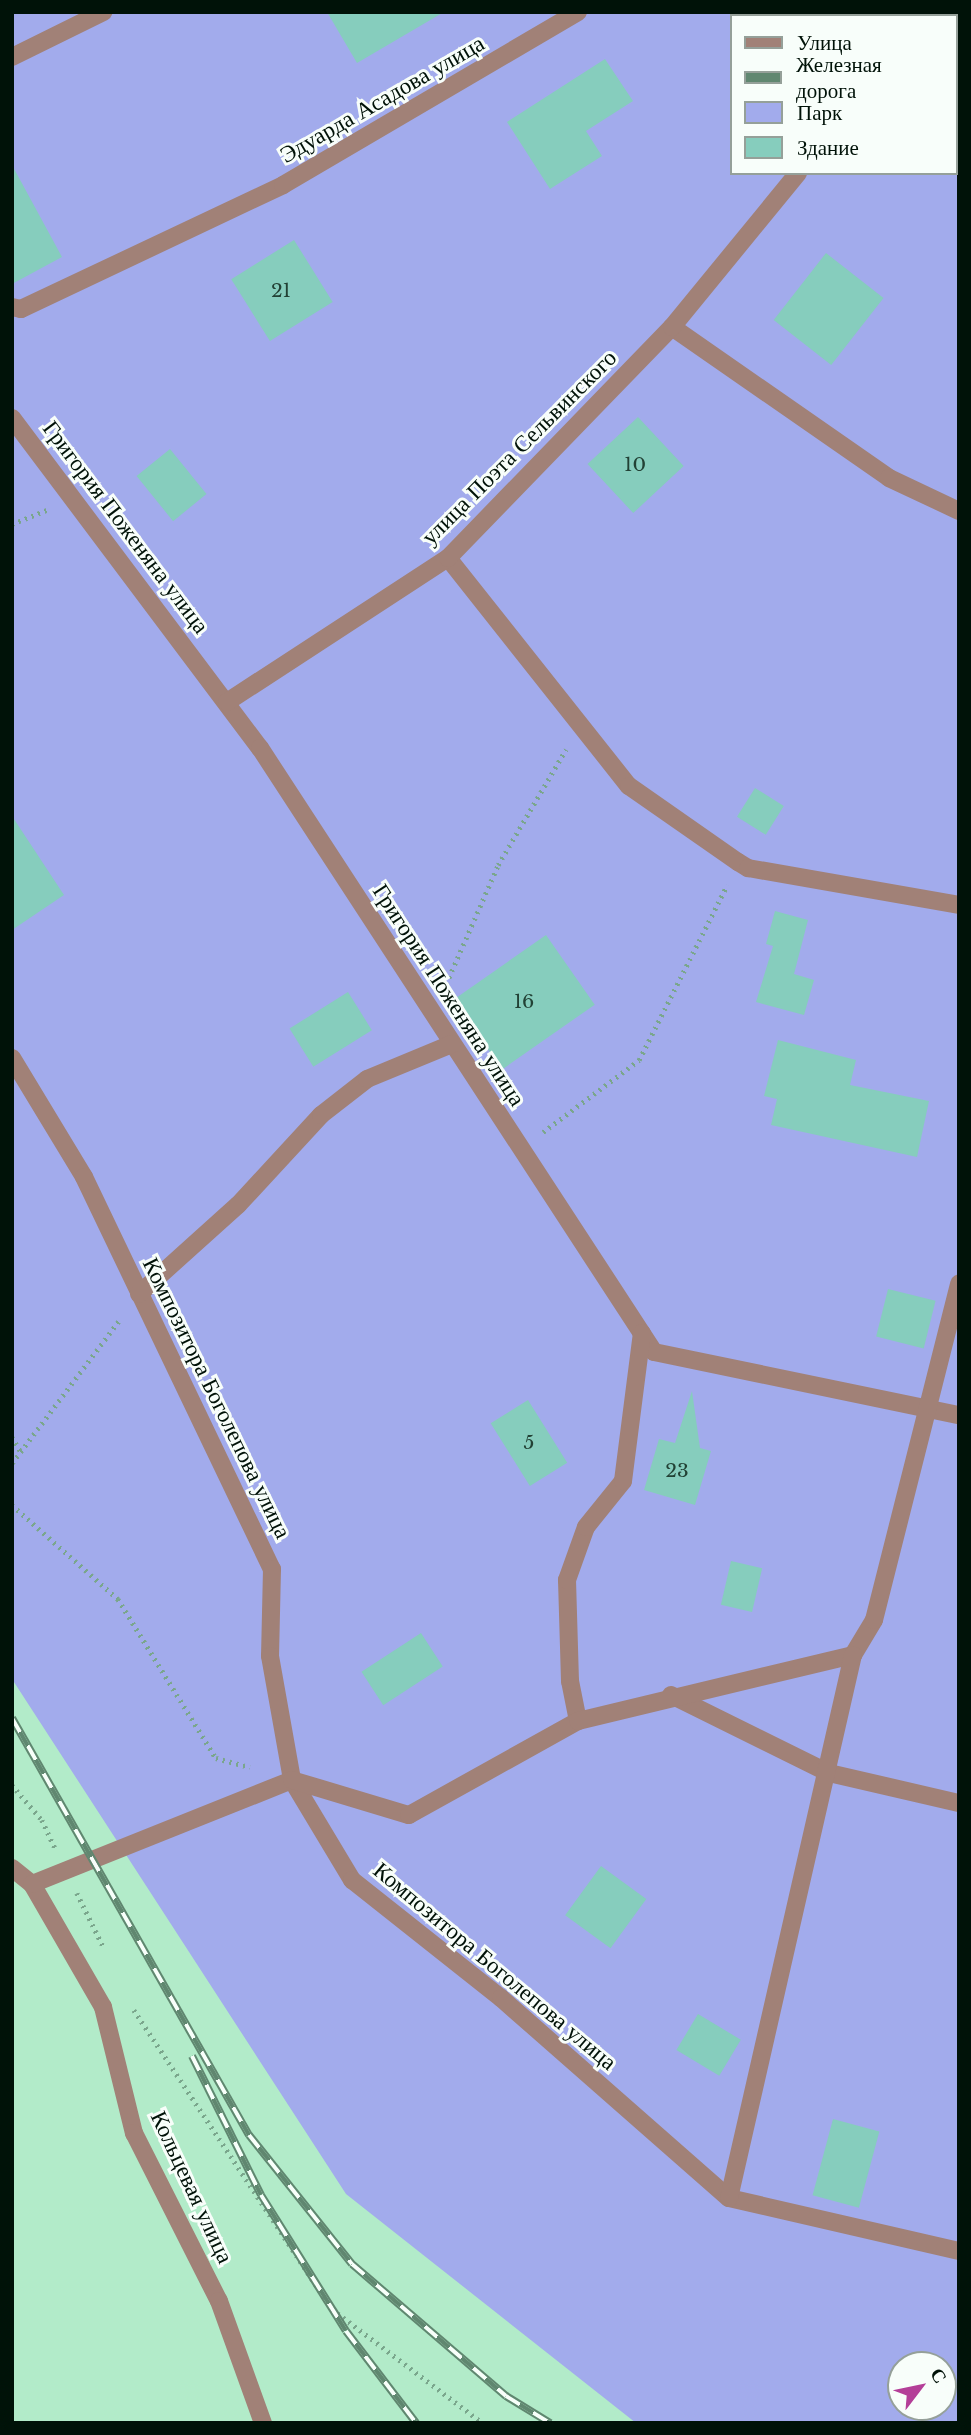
<!DOCTYPE html>
<html>
<head>
<meta charset="utf-8">
<style>
	body { margin:0 }
	#map { position:relative; width:971px; height:2435px; overflow:hidden; background:#b2ebc9; font-family:"Libre Baskerville",serif }
	div>[style] { position:absolute }
	.green>* { inset:0; background:#a2abec }
	.building>* { inset:0; background:#86cdbd; transform-origin:0 0 }
	.path>* { height:4.5px; margin-top:-2.25px; transform-origin:0; background:repeating-linear-gradient(90deg,#7aa68c 0 2px,transparent 0 7px) }
	.minor>* { height:18px; margin:-9px; padding:0 9px; transform-origin:9px; border-radius:9px; background:#a18177 }
	.rail>* { height:8px; margin-top:-4px; transform-origin:0; background:repeating-linear-gradient(90deg,#f8fefa 0 16px,#608770 0 32px); box-sizing:border-box; border-block:2px solid #608770 }
	span { translate:-50% -50%; white-space:nowrap; text-align:center; line-height:1.15; -webkit-text-stroke:6px #f8fefa; paint-order:stroke }
	.number-label { font-size:19px; color:#224135 }
	.number-label span { -webkit-text-stroke-width:0 }
	.street-label { font-size:23px; color:#001208 }
	.frame { position:absolute; inset:0; border:14px solid #001208; pointer-events:none }
	.legend { position:absolute; left:730px; top:14px; width:228px; height:161px; box-sizing:border-box; background:#f8fefa; border:2px solid #95a099; margin:0; padding:9px 12px; list-style:none; font-size:21px; color:#001208 }
	.legend li { display:flex; align-items:center; gap:14px; height:35px }
	.legend b { width:35px; border:2px solid #95a099 }
	.north { position:absolute; left:887px; top:2351px; width:70px; height:70px; box-sizing:border-box; background:#f8fefa; border:2px solid #95a099; border-radius:50%; rotate:58deg; font-size:19px; font-weight:700; line-height:28px; text-align:center; color:#001208 }
	.north::after { content:''; display:block; margin:auto; width:24px; height:32px; background:#b43f98; clip-path:polygon(50% 0,100% 100%,50% 72%,0 100%) }
</style>
</head>
<body>
<div id="map">
	<div class="green">
		<i style="clip-path:polygon(evenodd,12px 12px,959px 12px,959px 2423px,636px 2423px,346px 2194px,12px 1679px,12px 12px,731px 16px,955px 16px,955px 173px,731px 173px,731px 16px,12px 12px,901px 2365px,943px 2365px,943px 2407px,901px 2407px,901px 2365px)"></i>
	</div>
	<div class="building">
		<i style="clip-path:polygon(327px 12px,444px 12px,357px 63px)"></i>
		<i style="clip-path:polygon(605px 59px,633px 101px,586px 131px,602px 156px,550px 189px,507px 122px)"></i>
		<i style="clip-path:polygon(12px 165px,62px 257px,12px 284px)"></i>
		<i style="left:294px;top:240px;width:73px;height:74px;rotate:58deg"></i>
		<i style="left:826px;top:253px;width:73px;height:85px;rotate:38deg"></i>
		<i style="left:638px;top:417px;width:67px;height:69px;rotate:47deg"></i>
		<i style="left:170px;top:449px;width:58px;height:43px;rotate:51deg"></i>
		<i style="left:755px;top:788px;width:34px;height:34px;rotate:32deg"></i>
		<i style="clip-path:polygon(12px 816px,64px 895px,12px 930px)"></i>
		<i style="clip-path:polygon(775px 911px,808px 920px,794px 974px,814px 980px,804px 1015px,756px 1002px,773px 946px,766px 944px)"></i>
		<i style="left:546px;top:935px;width:85px;height:113px;rotate:55deg"></i>
		<i style="left:348px;top:992px;width:45px;height:69px;rotate:58deg"></i>
		<i style="clip-path:polygon(778px 1040px,856px 1060px,850px 1085px,929px 1101px,917px 1157px,771px 1125px,777px 1099px,764px 1096px)"></i>
		<i style="left:888px;top:1289px;width:49px;height:49px;rotate:14deg"></i>
		<i style="clip-path:polygon(692px 1391px,700px 1448px,711px 1451px,695px 1505px,644px 1490px,659px 1439px,675px 1443px)"></i>
		<i style="left:528px;top:1400px;width:74px;height:44px;rotate:58deg"></i>
		<i style="left:731px;top:1561px;width:32px;height:45px;rotate:13deg"></i>
		<i style="left:421px;top:1633px;width:40px;height:71px;rotate:57deg"></i>
		<i style="left:601px;top:1866px;width:56px;height:61px;rotate:36deg"></i>
		<i style="left:698px;top:2014px;width:50px;height:42px;rotate:31deg"></i>
		<i style="left:833px;top:2119px;width:48px;height:79px;rotate:15deg"></i>
	</div>
	<div class="path">
		<i style="left:12px;top:524px;width:38px;rotate:-22deg"></i>
		<i style="left:446px;top:984px;width:130px;rotate:-66.4deg"></i>
		<i style="left:498px;top:865px;width:134px;rotate:-59.6deg"></i>
		<i style="left:543px;top:1132px;width:120px;rotate:-36.9deg"></i>
		<i style="left:639px;top:1060px;width:196px;rotate:-63.3deg"></i>
		<i style="left:12px;top:1437px;width:17px;rotate:59deg"></i>
		<i style="left:12px;top:1463px;width:181px;rotate:-53.1deg"></i>
		<i style="left:12px;top:1505px;width:142px;rotate:41.6deg"></i>
		<i style="left:118px;top:1599px;width:187px;rotate:58.4deg"></i>
		<i style="left:216px;top:1758px;width:35px;rotate:15deg"></i>
		<i style="left:12px;top:1785px;width:46px;rotate:49.4deg"></i>
		<i style="left:42px;top:1820px;width:31px;rotate:65deg"></i>
		<i style="left:77px;top:1893px;width:61px;rotate:63.9deg"></i>
		<i style="left:134px;top:2010px;width:359px;rotate:56.5deg"></i>
		<i style="left:332px;top:2309px;width:189px;rotate:37.1deg"></i>
	</div>
	<div class="minor">
		<i style="left:931px;top:16px;width:5px;rotate:-53deg"></i>
		<i style="left:12px;top:57px;width:102px;rotate:-26.3deg"></i>
		<i style="left:12px;top:307px;width:9px;rotate:13deg"></i>
		<i style="left:21px;top:309px;width:290px;rotate:-25.3deg"></i>
		<i style="left:283px;top:185px;width:342px;rotate:-30.4deg"></i>
		<i style="left:672px;top:327px;width:264px;rotate:34.8deg"></i>
		<i style="left:889px;top:478px;width:77px;rotate:25.2deg"></i>
		<i style="left:12px;top:418px;width:413px;rotate:53.1deg"></i>
		<i style="left:260px;top:748px;width:721px;rotate:56.88deg"></i>
		<i style="left:654px;top:1352px;width:311px;rotate:11.7deg"></i>
		<i style="left:448px;top:558px;width:291px;rotate:51.6deg"></i>
		<i style="left:629px;top:786px;width:133px;rotate:34.9deg"></i>
		<i style="left:738px;top:862px;width:12px;rotate:31deg"></i>
		<i style="left:748px;top:868px;width:214px;rotate:9.9deg"></i>
		<i style="left:227px;top:702px;width:264px;rotate:-33.1deg"></i>
		<i style="left:448px;top:558px;width:322px;rotate:-45.9deg"></i>
		<i style="left:672px;top:327px;width:199px;rotate:-50.7deg"></i>
		<i style="left:12px;top:1058px;width:139px;rotate:58.8deg"></i>
		<i style="left:84px;top:1177px;width:435px;rotate:64.4deg"></i>
		<i style="left:272px;top:1569px;width:87px;rotate:91.3deg"></i>
		<i style="left:270px;top:1656px;width:126px;rotate:79.9deg"></i>
		<i style="left:292px;top:1780px;width:117px;rotate:59deg"></i>
		<i style="left:352px;top:1880px;width:190px;rotate:38.4deg"></i>
		<i style="left:501px;top:1998px;width:303px;rotate:41.3deg"></i>
		<i style="left:729px;top:2198px;width:236px;rotate:13deg"></i>
		<i style="left:139px;top:1294px;width:133px;rotate:-42deg"></i>
		<i style="left:238px;top:1205px;width:122px;rotate:-47.3deg"></i>
		<i style="left:321px;top:1115px;width:58px;rotate:-38deg"></i>
		<i style="left:367px;top:1079px;width:92px;rotate:-22.4deg"></i>
		<i style="left:671px;top:1695px;width:176px;rotate:26.3deg"></i>
		<i style="left:829px;top:1773px;width:133px;rotate:13deg"></i>
		<i style="left:578px;top:1721px;width:41px;rotate:-101.3deg"></i>
		<i style="left:570px;top:1681px;width:101px;rotate:-91.7deg"></i>
		<i style="left:567px;top:1580px;width:56px;rotate:-70.3deg"></i>
		<i style="left:586px;top:1527px;width:59px;rotate:-51.2deg"></i>
		<i style="left:623px;top:1481px;width:149px;rotate:-82.7deg"></i>
		<i style="left:12px;top:1868px;width:26px;rotate:39deg"></i>
		<i style="left:32px;top:1884px;width:142px;rotate:60deg"></i>
		<i style="left:103px;top:2007px;width:130px;rotate:76.2deg"></i>
		<i style="left:134px;top:2133px;width:188px;rotate:63.2deg"></i>
		<i style="left:219px;top:2301px;width:130px;rotate:70.2deg"></i>
		<i style="left:32px;top:1884px;width:280px;rotate:-21.8deg"></i>
		<i style="left:292px;top:1780px;width:122px;rotate:16.7deg"></i>
		<i style="left:409px;top:1815px;width:193px;rotate:-29.1deg"></i>
		<i style="left:578px;top:1721px;width:283px;rotate:-13.5deg"></i>
		<i style="left:853px;top:1655px;width:41px;rotate:-59deg"></i>
		<i style="left:874px;top:1620px;width:347px;rotate:-75.8deg"></i>
		<i style="left:729px;top:2198px;width:557px;rotate:-77.14deg"></i>
	</div>
	<div class="rail">
		<i style="left:12px;top:1718px;width:480px;rotate:60.4deg"></i>
		<i style="left:249px;top:2135px;width:165px;rotate:51.4deg"></i>
		<i style="left:352px;top:2264px;width:203px;rotate:40.6deg"></i>
		<i style="left:506px;top:2396px;width:52px;rotate:31.5deg"></i>
		<i style="left:192px;top:2056px;width:155px;rotate:63.6deg"></i>
		<i style="left:261px;top:2195px;width:160px;rotate:58deg"></i>
		<i style="left:346px;top:2331px;width:116px;rotate:52.7deg"></i>
	</div>
	<div class="number-label">
		<span style="left:281px;top:291px">21</span>
		<span style="left:635px;top:465px">10</span>
		<span style="left:524px;top:1002px">16</span>
		<span style="left:529px;top:1443px">5</span>
		<span style="left:677px;top:1471px">23</span>
	</div>
	<div class="street-label">
		<span style="left:382px;top:99px;rotate:-30deg">Эдуарда Асадова улица</span>
		<span style="left:519px;top:447px;rotate:-45deg">улица Поэта Сельвинского</span>
		<span style="left:126px;top:527px;rotate:53deg">Григория Поженяна улица</span>
		<span style="left:449px;top:995px;rotate:57deg">Григория Поженяна улица</span>
		<span style="left:217px;top:1398px;rotate:64deg">Композитора Боголепова улица</span>
		<span style="left:495px;top:1966px;rotate:40deg">Композитора Боголепова улица</span>
		<span style="left:192px;top:2187px;rotate:65deg">Кольцевая улица</span>
	</div>
	<div class="frame"></div>
	<ul class="legend">
	<li><b style="height:9px;background:#a18177"></b>Улица</li>
	<li><b style="height:9px;background:#608770"></b>Железная дорога</li>
	<li><b style="height:19px;background:#a2abec"></b>Парк</li>
	<li><b style="height:19px;background:#86cdbd"></b>Здание</li>
	</ul>
	<div class="north">С</div>
</div>
</body>
</html>
